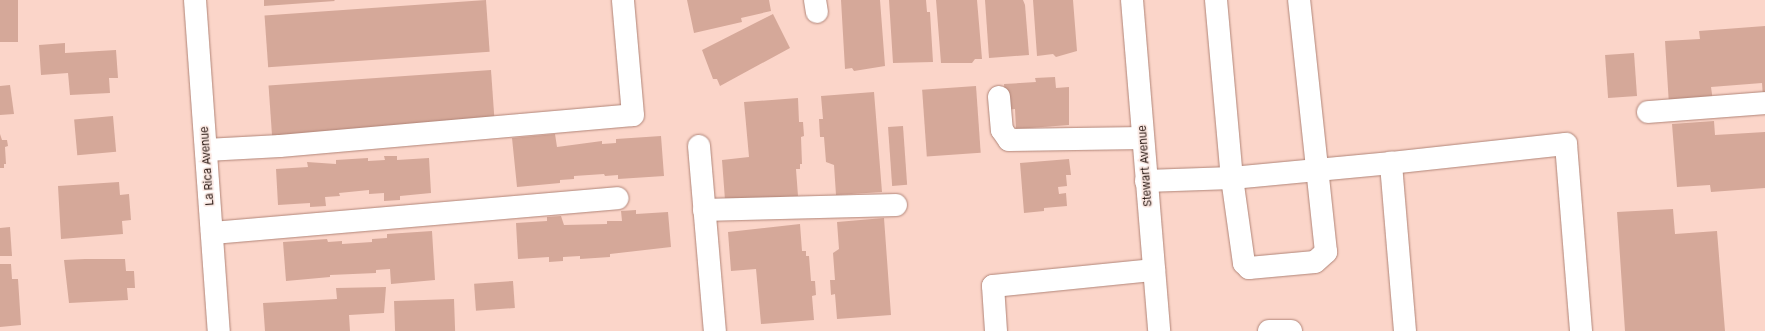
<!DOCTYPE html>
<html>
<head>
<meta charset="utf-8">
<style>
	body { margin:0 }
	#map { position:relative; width:1765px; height:331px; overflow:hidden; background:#fbd5c9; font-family:Inter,sans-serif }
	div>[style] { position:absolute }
	.building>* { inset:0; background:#d5a899; transform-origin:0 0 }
	.roads { filter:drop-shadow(0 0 1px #b18578) drop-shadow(0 0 1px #b18578) }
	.minor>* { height:22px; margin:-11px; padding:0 11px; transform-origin:11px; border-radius:11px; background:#fff }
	span { translate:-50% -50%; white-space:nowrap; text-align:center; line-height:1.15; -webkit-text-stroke:3px #fae7e1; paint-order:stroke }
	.street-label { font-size:11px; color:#20100b }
</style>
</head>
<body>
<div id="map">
	<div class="building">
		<i style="left:0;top:0;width:18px;height:42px"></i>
		<i style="clip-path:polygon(264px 0,334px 0,335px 1px,264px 6px)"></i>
		<i style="left:486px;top:0;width:52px;height:222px;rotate:86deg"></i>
		<i style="clip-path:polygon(687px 0,769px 0,771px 11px,741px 18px,742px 22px,694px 33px)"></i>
		<i style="clip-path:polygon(841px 0,880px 0,885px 66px,854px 71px,852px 68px,845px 69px)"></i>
		<i style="clip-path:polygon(889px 0,926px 0,927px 12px,930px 12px,933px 62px,893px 63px)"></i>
		<i style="clip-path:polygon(936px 0,977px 0,982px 59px,975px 59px,972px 63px,941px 63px)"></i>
		<i style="clip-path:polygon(985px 0,1023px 0,1025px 5px,1029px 55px,989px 58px)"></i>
		<i style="clip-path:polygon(1033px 0,1073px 0,1077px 51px,1056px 57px,1053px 54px,1037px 56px)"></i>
		<i style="clip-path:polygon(773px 14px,790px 48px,720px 86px,717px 79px,713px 79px,702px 50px)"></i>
		<i style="clip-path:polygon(1765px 26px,1765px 97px,1763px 98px,1762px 83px,1711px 87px,1713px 101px,1669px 105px,1665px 41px,1700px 39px,1699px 31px)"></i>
		<i style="clip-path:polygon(65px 43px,65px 53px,116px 50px,118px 78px,109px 78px,110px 93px,70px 95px,68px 73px,41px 75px,39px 45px)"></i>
		<i style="left:1634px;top:53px;width:43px;height:29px;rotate:86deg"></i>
		<i style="left:491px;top:70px;width:52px;height:223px;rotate:86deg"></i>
		<i style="clip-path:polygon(1055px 77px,1056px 88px,1069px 87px,1069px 125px,1016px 129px,1015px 109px,1006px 110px,1004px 84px,1036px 82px,1035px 78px)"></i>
		<i style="clip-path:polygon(10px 85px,14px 114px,0 115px,0 86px)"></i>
		<i style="left:976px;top:86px;width:67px;height:54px;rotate:86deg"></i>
		<i style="clip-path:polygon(874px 92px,882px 192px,836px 195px,834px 165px,826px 162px,824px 137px,820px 137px,819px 119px,823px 119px,821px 96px)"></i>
		<i style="clip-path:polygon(798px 98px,799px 122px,803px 122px,804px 136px,801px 137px,802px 164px,800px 164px,800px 169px,796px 169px,798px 196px,725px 200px,722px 160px,749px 157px,744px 102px)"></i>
		<i style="left:113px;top:116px;width:36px;height:39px;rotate:85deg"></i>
		<i style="clip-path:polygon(1714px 121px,1715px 135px,1765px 132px,1765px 188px,1711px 192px,1710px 185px,1677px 187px,1672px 124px)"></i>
		<i style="left:903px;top:126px;width:59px;height:15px;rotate:86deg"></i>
		<i style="clip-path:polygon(0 134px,2px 140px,7px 140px,8px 146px,5px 147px,6px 164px,4px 164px,4px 168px,0 168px)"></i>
		<i style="clip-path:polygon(555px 134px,557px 147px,602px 141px,602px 144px,616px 143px,616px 139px,661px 136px,664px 176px,618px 179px,618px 175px,605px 176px,604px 174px,574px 176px,574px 179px,560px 180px,560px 183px,517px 187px,512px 138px)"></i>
		<i style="clip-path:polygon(384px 156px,397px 156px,397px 160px,429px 158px,431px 193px,400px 196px,400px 200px,384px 201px,384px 193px,369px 194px,369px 190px,339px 193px,340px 196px,325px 197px,326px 206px,310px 207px,310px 203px,278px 205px,276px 169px,308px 167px,307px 162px,336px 164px,336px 160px,368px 158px,368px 161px,385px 160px)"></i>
		<i style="clip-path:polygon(1069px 159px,1071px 175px,1066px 175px,1067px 186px,1058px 187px,1059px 194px,1066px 193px,1067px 206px,1044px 208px,1044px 211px,1024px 213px,1020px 163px)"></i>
		<i style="clip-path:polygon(119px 182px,120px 195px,129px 194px,131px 220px,122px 221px,123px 234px,61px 239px,58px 186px)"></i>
		<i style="clip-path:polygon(1673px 209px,1675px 234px,1717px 231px,1725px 331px,1625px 331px,1617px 212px)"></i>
		<i style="clip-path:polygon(636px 210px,636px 214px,668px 212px,671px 247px,610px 254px,610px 257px,580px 259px,580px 256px,563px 257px,563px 261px,549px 262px,549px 257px,518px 259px,516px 223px,547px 221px,547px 217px,561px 216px,564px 225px,607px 224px,607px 221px,622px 221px,621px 211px)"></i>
		<i style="clip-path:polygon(884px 218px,891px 315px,837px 319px,835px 294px,831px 295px,830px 280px,835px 280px,833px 253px,839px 249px,837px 222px)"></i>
		<i style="clip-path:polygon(800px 224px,802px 251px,806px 251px,806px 256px,809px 256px,811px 281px,815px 281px,816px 295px,812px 296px,814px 320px,761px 324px,756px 269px,731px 271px,728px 232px)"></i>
		<i style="clip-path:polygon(10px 227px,12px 256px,0 256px,0 228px)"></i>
		<i style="clip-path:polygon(432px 231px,435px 280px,391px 284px,390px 269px,376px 270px,376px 273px,330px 275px,330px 277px,286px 281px,283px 242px,327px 239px,328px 242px,342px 241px,342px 244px,372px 242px,372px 239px,387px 238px,387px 234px)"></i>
		<i style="clip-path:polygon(85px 259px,125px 259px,126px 271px,134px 271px,135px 288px,127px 288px,128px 300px,69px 303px,64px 260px)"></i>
		<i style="clip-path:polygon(0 264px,11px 264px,12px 279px,18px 279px,21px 325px,0 327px)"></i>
		<i style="left:513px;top:281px;width:27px;height:39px;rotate:86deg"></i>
		<i style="clip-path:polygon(386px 287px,384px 313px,349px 315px,350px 331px,265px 331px,263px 303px,337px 299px,336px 288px)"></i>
		<i style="left:454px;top:299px;width:32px;height:60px;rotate:88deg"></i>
	</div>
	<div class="roads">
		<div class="minor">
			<i style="left:195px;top:0;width:332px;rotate:85.9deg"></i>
			<i style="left:815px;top:0;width:12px;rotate:81deg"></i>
			<i style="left:1132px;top:0;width:332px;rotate:85.3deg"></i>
			<i style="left:1216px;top:0;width:179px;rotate:84.9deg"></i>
			<i style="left:1232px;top:178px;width:160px;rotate:-5.4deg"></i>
			<i style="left:999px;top:97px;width:33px;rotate:85deg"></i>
			<i style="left:1002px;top:130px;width:12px;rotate:55deg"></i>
			<i style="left:1009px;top:140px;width:134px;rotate:-0.9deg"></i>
			<i style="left:1648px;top:112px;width:117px;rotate:-4.4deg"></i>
			<i style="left:699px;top:146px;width:186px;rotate:85.1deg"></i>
			<i style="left:206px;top:150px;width:74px;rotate:-3.1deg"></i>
			<i style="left:280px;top:146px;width:354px;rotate:-5deg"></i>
			<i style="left:633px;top:115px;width:115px;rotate:-95deg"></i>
			<i style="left:1146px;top:181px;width:86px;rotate:-2deg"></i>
			<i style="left:1232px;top:178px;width:86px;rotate:82deg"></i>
			<i style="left:1244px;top:263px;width:7px;rotate:45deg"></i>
			<i style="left:1249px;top:268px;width:66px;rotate:-5.2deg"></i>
			<i style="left:1315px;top:262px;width:15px;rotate:-42deg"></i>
			<i style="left:1326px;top:252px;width:253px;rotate:-96.1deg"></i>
			<i style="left:704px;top:210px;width:192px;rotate:-1.5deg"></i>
			<i style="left:212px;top:233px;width:407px;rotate:-4.9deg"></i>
			<i style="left:996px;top:331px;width:45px;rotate:-93.8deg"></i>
			<i style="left:993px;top:286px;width:162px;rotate:-5.7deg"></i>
			<i style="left:1269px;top:331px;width:22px"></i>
			<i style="left:1405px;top:331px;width:169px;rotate:-94.8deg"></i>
			<i style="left:1391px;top:163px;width:176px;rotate:-6.2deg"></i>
			<i style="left:1566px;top:144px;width:188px;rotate:85.4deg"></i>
		</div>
	</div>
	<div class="street-label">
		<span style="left:207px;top:166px;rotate:-94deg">La Rica Avenue</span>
		<span style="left:1145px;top:166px;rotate:-94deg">Stewart Avenue</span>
	</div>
</div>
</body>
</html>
